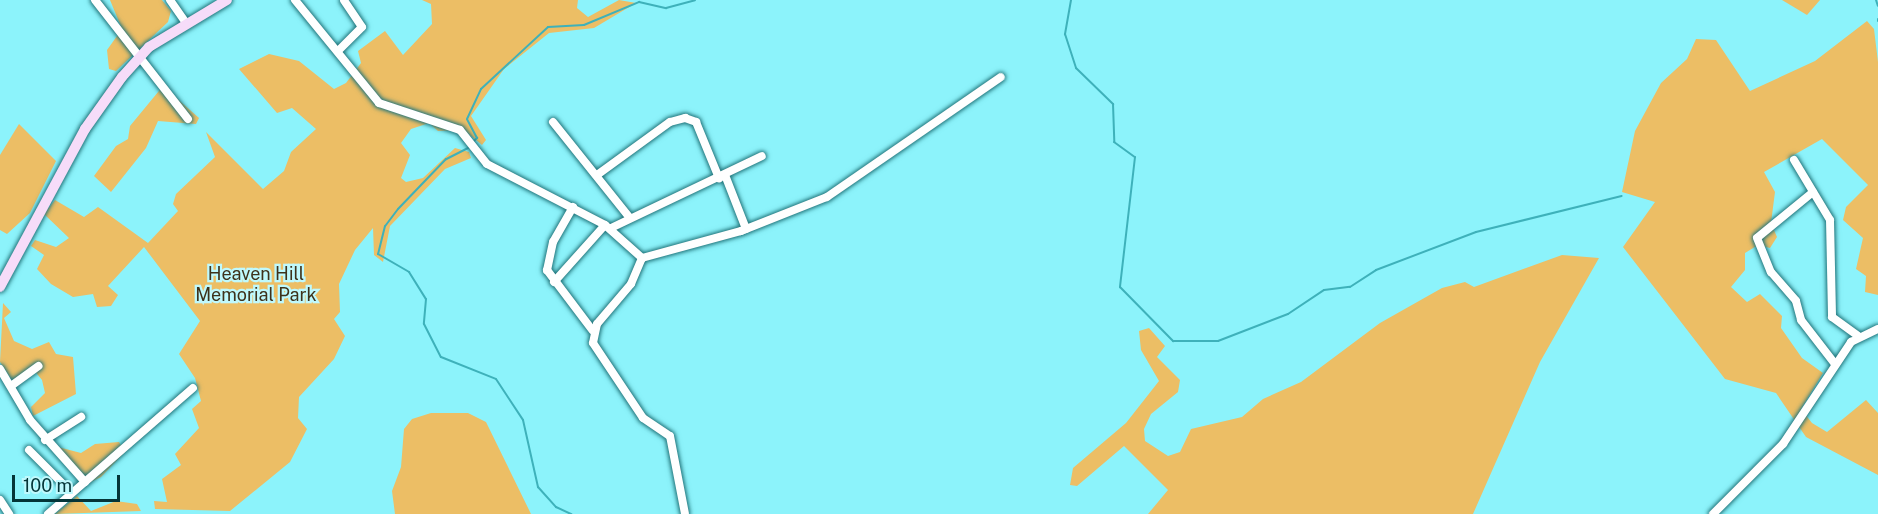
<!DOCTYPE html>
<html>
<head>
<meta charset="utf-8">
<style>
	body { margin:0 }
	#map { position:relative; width:1878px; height:514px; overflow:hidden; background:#8cf3fb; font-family:"Public Sans",sans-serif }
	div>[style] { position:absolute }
	.green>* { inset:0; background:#ecbe65 }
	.stream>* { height:2px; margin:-1px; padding:0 1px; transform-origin:1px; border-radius:1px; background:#3eb1ba }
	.roads { filter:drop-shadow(0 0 2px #22757b) drop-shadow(0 0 2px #22757b) }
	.street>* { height:8px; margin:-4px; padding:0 4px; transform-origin:4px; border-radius:4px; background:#fff }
	.secondary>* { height:10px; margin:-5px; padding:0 5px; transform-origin:5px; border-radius:5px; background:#f6dcf9 }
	span { translate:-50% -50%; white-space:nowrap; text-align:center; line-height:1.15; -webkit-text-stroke:4.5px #bff9fd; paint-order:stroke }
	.park-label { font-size:18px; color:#3e321b }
	.scale { position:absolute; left:12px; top:475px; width:108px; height:27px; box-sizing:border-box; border:3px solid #043538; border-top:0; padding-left:8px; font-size:18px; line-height:21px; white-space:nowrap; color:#043538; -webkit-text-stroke:4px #bff9fd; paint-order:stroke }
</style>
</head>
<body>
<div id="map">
	<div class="green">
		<i style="clip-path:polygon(110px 0,162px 0,171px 11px,168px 22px,116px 71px,109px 69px,107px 50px,122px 29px)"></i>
		<i style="clip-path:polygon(422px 0,578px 0,577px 8px,588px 17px,619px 0,636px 3px,594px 28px,549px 33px,504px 69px,471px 116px,486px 140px,482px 145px,464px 130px,438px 131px,429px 123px,411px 129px,401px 143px,410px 155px,401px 178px,406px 182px,423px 178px,455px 148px,469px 152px,471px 158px,445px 169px,390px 226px,383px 262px,374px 255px,373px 228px,355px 250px,339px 284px,340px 312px,334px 319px,345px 336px,334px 359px,299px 397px,298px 418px,307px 429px,290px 462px,230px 511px,155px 509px,154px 501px,167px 502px,162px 479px,181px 465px,175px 454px,199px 428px,192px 409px,201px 401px,195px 378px,179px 354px,200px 321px,144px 247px,108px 286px,118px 295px,111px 306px,97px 307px,93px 294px,73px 297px,51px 284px,37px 269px,44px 255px,31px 246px,35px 240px,56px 247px,69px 238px,44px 214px,55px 200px,84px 217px,98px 207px,148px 243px,178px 211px,173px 204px,176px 194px,215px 157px,206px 132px,263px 189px,284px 171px,291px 152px,316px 129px,292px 108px,277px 113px,239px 69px,269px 54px,299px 61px,334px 89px,346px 83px,361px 63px,358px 51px,385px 31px,403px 55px,432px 24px,431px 4px)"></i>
		<i style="clip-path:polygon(1782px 0,1820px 0,1807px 15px)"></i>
		<i style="clip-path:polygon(1867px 21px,1874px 29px,1878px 62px,1878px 295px,1865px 292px,1866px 276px,1856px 269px,1863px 238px,1843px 220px,1846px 207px,1868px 185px,1822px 139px,1764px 172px,1775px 192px,1771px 223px,1777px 237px,1770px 248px,1758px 245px,1745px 253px,1745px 270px,1731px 287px,1747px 302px,1760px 294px,1782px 316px,1781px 328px,1802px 358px,1823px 373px,1801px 409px,1812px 423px,1827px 432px,1866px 400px,1878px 413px,1878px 475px,1806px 437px,1776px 393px,1725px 379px,1623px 247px,1655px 202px,1622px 192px,1635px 131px,1661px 83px,1687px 59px,1696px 39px,1716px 40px,1750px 91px,1815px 61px)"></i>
		<i style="clip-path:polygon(163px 86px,199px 118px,196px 124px,158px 121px,146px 148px,111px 192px,94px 176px,116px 146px,128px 139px,130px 126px)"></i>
		<i style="clip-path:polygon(19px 124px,56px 161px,30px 213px,7px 234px,0 230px,0 155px)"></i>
		<i style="clip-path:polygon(1562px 255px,1599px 258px,1540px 362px,1473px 514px,1148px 514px,1168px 490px,1124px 446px,1077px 486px,1070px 485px,1073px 468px,1126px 423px,1159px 381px,1141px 350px,1139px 331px,1149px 328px,1165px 346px,1157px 357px,1180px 380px,1178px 392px,1151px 414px,1144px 429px,1145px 441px,1168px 456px,1180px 452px,1191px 429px,1242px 417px,1263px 399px,1301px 382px,1380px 323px,1442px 288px,1465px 282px,1474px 287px)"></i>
		<i style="clip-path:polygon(3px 303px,11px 312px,4px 318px,14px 341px,32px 349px,49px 342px,56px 354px,73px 357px,76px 394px,33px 416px,31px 407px,45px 393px,42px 380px,33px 369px,12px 380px,0 362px)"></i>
		<i style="clip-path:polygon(431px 413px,468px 413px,486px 422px,531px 514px,395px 514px,392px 491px,401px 467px,404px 429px,412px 419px)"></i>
		<i style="clip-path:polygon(119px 442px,125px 452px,101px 477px,83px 486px,58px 447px,81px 453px,95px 444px)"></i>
		<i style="clip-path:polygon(77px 496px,91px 511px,116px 501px,137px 504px,141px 511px,55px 514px)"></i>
	</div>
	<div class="stream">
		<i style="left:1071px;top:0;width:35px;rotate:100deg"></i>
		<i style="left:1065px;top:34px;width:36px;rotate:72deg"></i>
		<i style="left:1076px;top:68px;width:52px;rotate:44.2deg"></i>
		<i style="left:1113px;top:104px;width:38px;rotate:88deg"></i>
		<i style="left:1114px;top:142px;width:26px;rotate:36deg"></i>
		<i style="left:1135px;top:157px;width:131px;rotate:96.6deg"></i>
		<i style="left:1120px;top:287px;width:76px;rotate:45.5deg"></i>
		<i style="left:1173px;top:341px;width:45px"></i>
		<i style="left:1218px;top:341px;width:75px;rotate:-21.1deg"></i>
		<i style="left:1288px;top:314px;width:43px;rotate:-33.7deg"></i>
		<i style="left:1324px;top:290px;width:26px;rotate:-7deg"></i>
		<i style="left:1350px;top:287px;width:31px;rotate:-33deg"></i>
		<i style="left:1376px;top:270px;width:107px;rotate:-20.8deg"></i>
		<i style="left:1476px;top:232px;width:150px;rotate:-13.9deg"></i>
		<i style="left:1876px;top:0;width:6px;rotate:72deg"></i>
		<i style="left:1878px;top:19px;width:2px;rotate:90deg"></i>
		<i style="left:473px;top:142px;width:6px;rotate:-45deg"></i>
		<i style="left:477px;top:138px;width:21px;rotate:-118deg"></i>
		<i style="left:467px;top:119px;width:33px;rotate:-65deg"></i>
		<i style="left:481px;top:89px;width:91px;rotate:-42.8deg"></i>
		<i style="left:548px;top:27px;width:36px;rotate:-3deg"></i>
		<i style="left:584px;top:25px;width:60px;rotate:-22.7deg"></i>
		<i style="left:639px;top:2px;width:28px;rotate:13deg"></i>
		<i style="left:666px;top:8px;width:30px;rotate:-15deg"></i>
		<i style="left:470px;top:147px;width:27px;rotate:153deg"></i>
		<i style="left:446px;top:159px;width:69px;rotate:133.8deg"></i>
		<i style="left:398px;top:209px;width:21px;rotate:127deg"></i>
		<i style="left:385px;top:226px;width:29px;rotate:104deg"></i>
		<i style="left:378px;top:254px;width:36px;rotate:30deg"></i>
		<i style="left:409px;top:272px;width:32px;rotate:58deg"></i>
		<i style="left:426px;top:299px;width:25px;rotate:95deg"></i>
		<i style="left:424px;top:324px;width:37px;rotate:63deg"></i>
		<i style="left:441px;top:357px;width:59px;rotate:21.8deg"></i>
		<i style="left:496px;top:379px;width:49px;rotate:56.6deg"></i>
		<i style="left:523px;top:420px;width:69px;rotate:77.4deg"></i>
		<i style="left:538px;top:487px;width:27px;rotate:48deg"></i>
		<i style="left:556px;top:507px;width:17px;rotate:25deg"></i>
	</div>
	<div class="roads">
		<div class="street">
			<i style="left:95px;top:0;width:151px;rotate:52deg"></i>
			<i style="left:170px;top:0;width:28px;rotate:55deg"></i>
			<i style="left:295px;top:0;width:133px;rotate:50.8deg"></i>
			<i style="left:379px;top:103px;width:85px;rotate:18.4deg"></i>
			<i style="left:460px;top:130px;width:43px;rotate:51.5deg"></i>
			<i style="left:487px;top:164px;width:133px;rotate:27.3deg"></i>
			<i style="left:605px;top:225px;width:50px;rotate:41.7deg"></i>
			<i style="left:642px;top:258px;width:28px;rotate:113deg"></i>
			<i style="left:631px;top:284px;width:52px;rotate:130.4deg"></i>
			<i style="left:597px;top:324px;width:19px;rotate:102deg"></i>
			<i style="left:593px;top:343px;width:90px;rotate:56.3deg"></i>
			<i style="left:643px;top:418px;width:32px;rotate:34deg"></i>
			<i style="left:670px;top:436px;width:79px;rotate:79.1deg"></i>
			<i style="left:340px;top:49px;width:31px;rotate:-45deg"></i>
			<i style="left:362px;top:27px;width:32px;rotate:-124deg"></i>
			<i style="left:553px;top:122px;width:123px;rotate:51.3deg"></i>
			<i style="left:1794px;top:160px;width:70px;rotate:59deg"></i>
			<i style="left:1830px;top:220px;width:97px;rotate:88.8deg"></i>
			<i style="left:1832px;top:317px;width:32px;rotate:36deg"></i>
			<i style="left:597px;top:175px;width:90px;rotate:-36deg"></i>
			<i style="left:670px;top:122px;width:16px;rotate:-15deg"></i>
			<i style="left:685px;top:118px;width:12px;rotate:20deg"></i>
			<i style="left:696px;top:122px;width:61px;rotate:67.7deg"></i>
			<i style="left:725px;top:175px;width:58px;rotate:68.7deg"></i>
			<i style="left:1813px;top:192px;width:72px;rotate:140.6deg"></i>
			<i style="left:1757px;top:238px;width:37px;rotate:68deg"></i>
			<i style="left:1771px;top:272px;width:38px;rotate:49deg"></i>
			<i style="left:1796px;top:301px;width:20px;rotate:75deg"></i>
			<i style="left:1801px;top:320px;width:56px;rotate:52.3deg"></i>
			<i style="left:573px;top:207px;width:40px;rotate:119.7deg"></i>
			<i style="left:553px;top:242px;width:29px;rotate:102deg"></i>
			<i style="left:547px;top:270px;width:76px;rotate:53deg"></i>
			<i style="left:611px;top:228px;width:167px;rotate:-25.5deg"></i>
			<i style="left:642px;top:258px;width:103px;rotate:-15.3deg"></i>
			<i style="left:741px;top:231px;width:92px;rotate:-21.6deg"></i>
			<i style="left:827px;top:197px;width:211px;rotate:-34.6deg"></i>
			<i style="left:554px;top:282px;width:76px;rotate:-48.2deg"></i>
			<i style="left:0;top:369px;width:59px;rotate:59.5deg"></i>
			<i style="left:30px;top:420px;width:83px;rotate:48.4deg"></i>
			<i style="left:11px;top:386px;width:34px;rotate:-36deg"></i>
			<i style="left:45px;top:440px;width:43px;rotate:-32.6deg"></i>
			<i style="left:29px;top:450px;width:59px;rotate:45deg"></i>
			<i style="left:0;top:500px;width:17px;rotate:57deg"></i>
			<i style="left:48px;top:514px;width:192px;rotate:-41deg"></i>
			<i style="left:1713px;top:514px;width:99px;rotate:-45deg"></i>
			<i style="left:1783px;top:444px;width:123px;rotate:-56.3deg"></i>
			<i style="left:1851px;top:342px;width:30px;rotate:-26deg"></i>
		</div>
		<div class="secondary">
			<i style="left:0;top:287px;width:179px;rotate:-61.7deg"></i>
			<i style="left:85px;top:129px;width:64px;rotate:-54.6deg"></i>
			<i style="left:122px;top:77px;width:40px;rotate:-48deg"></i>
			<i style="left:149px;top:47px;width:91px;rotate:-31.1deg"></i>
		</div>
	</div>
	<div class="park-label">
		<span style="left:256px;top:285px">Heaven Hill<br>Memorial Park</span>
	</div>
	<div class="scale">100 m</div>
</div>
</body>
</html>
